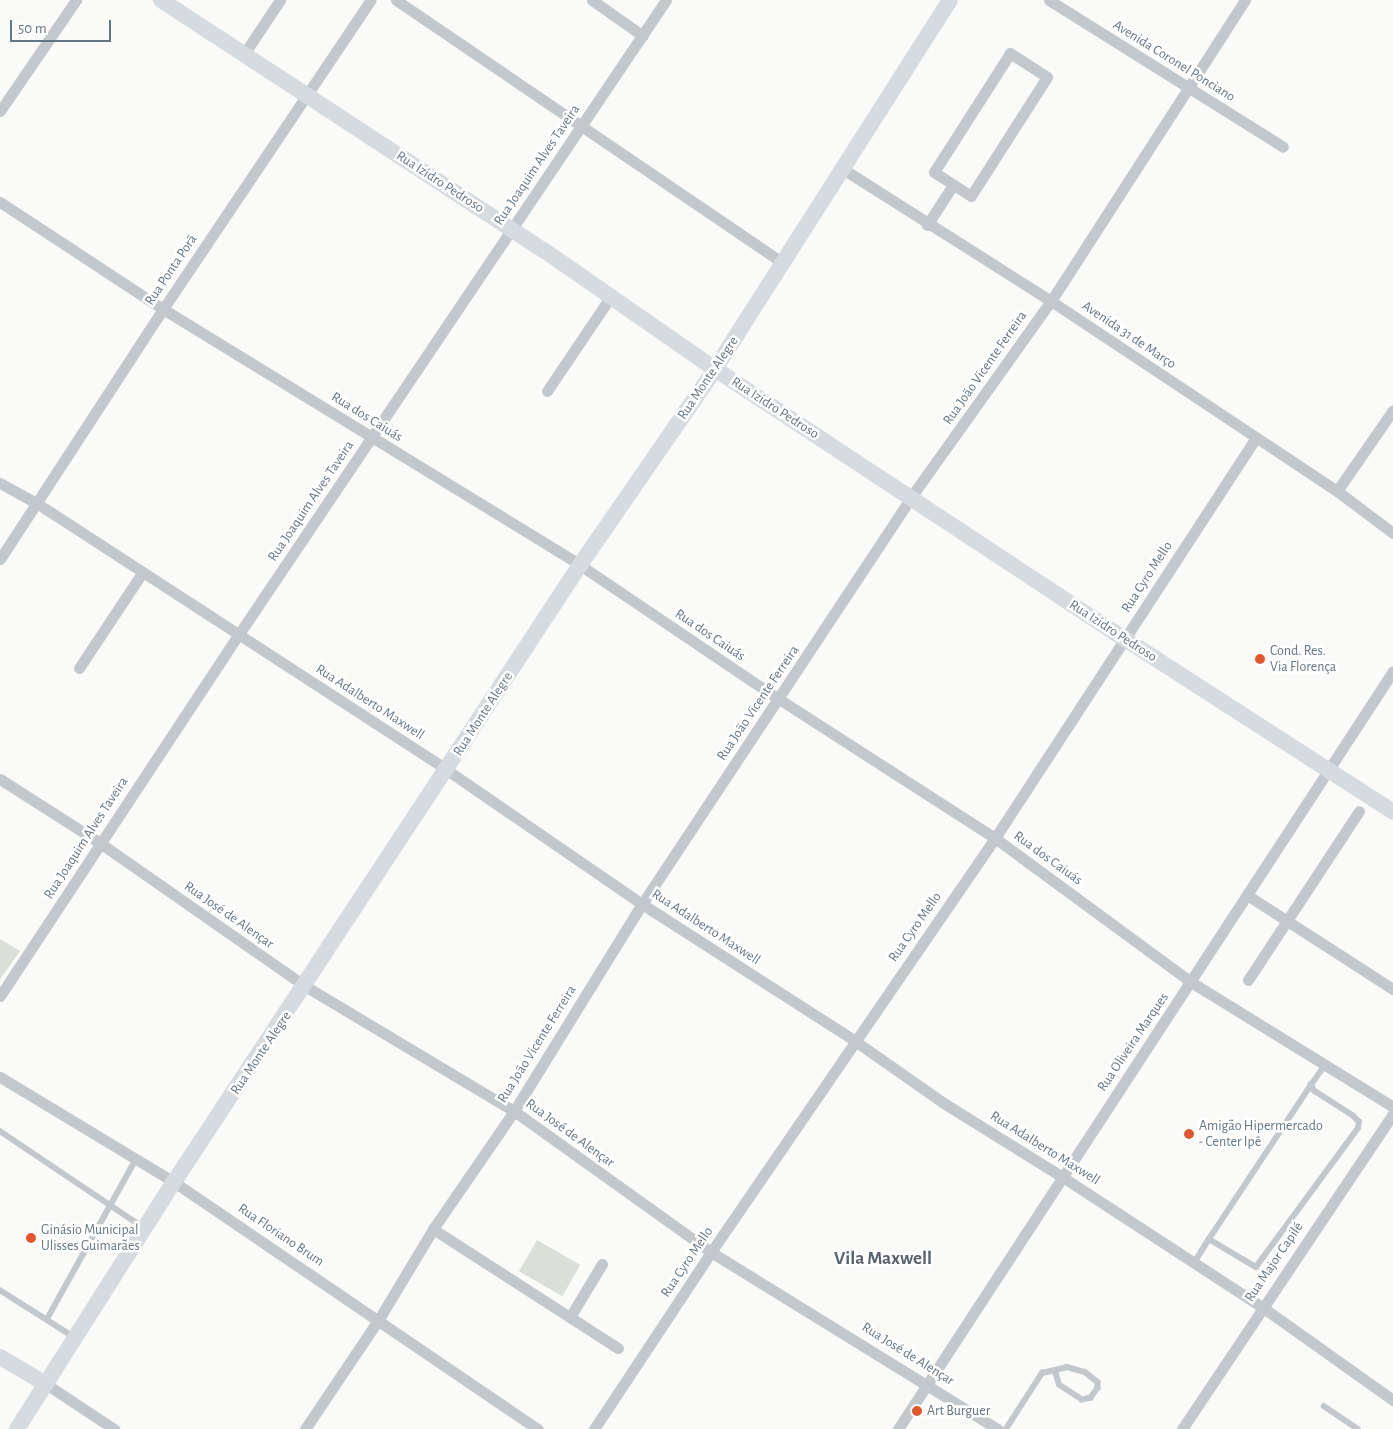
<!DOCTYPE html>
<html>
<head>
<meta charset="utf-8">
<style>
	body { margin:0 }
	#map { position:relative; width:1393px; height:1429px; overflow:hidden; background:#fafaf8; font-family:"Alegreya Sans",sans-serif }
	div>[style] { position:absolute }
	.green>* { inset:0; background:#dadfd7; transform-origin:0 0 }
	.lane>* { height:5.5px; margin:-2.75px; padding:0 2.75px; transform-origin:2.75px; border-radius:2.75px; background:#c3c8cc }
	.street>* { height:11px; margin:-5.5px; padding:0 5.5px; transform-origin:5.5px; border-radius:5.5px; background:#c3c8cc }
	.secondary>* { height:16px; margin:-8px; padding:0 8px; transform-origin:8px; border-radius:8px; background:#d6dbdf }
	.dots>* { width:14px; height:14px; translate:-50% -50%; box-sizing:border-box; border:2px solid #fff; border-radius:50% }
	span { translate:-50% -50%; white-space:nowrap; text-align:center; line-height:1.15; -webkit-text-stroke:5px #fff; paint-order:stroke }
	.street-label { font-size:14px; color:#657683 }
	.poi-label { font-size:14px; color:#657683 }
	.left { translate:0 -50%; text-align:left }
	.district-label { font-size:19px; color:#57646e; font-weight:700 }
	.scale { position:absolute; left:10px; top:20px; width:101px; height:22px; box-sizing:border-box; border:2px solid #657683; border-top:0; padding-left:6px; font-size:15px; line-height:18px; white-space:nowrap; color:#657683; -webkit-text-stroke:4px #fff; paint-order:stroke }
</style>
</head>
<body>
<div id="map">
	<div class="green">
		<i style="clip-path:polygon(0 939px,20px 951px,0 979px)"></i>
		<i style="left:537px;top:1240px;width:50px;height:36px;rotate:30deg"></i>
	</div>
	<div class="lane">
		<i style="left:0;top:1131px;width:172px;rotate:33.9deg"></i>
		<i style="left:1209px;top:1239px;width:185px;rotate:-56.5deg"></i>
		<i style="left:1194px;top:1263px;width:28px;rotate:-58deg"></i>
		<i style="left:1209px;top:1239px;width:55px;rotate:30.8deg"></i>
		<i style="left:1256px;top:1267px;width:172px;rotate:-53.7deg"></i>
		<i style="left:1358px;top:1128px;width:6px;rotate:-81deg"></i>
		<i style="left:1359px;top:1122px;width:8px;rotate:-135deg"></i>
		<i style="left:1353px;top:1116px;width:46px;rotate:-147.3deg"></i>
		<i style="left:1314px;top:1091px;width:7px;rotate:-117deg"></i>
		<i style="left:1311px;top:1085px;width:24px;rotate:-55deg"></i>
		<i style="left:0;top:1290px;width:88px;rotate:32.4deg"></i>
		<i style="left:47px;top:1319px;width:183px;rotate:-60.9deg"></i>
		<i style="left:1324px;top:1406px;width:41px;rotate:34.1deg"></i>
		<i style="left:1006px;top:1429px;width:67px;rotate:-57.3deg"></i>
		<i style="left:1042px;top:1373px;width:26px;rotate:-13deg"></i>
		<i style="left:1067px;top:1367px;width:19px;rotate:16deg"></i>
		<i style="left:1085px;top:1372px;width:16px;rotate:38deg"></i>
		<i style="left:1098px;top:1382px;width:6px;rotate:90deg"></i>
		<i style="left:1098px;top:1388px;width:12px;rotate:125deg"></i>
		<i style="left:1091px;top:1398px;width:9px;rotate:167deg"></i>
		<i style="left:1082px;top:1400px;width:27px;rotate:-147deg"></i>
		<i style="left:1059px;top:1385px;width:15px;rotate:-106deg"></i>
	</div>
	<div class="street">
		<i style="left:396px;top:0;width:467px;rotate:34.2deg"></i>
		<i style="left:592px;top:0;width:62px;rotate:35.2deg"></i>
		<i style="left:1049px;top:0;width:276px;rotate:32.1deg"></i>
		<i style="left:1010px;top:53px;width:44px;rotate:33deg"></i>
		<i style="left:1047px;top:77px;width:141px;rotate:122.6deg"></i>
		<i style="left:971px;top:196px;width:44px;rotate:-147deg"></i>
		<i style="left:934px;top:172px;width:141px;rotate:-57.4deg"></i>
		<i style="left:244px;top:54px;width:65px;rotate:-56.3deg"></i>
		<i style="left:0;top:111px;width:135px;rotate:-55.6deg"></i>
		<i style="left:843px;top:169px;width:246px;rotate:32.4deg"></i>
		<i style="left:1051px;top:301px;width:343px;rotate:33.6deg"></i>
		<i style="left:1337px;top:491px;width:70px;rotate:36.9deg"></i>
		<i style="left:0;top:202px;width:195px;rotate:33.3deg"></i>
		<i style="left:163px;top:309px;width:489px;rotate:31.5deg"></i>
		<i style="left:580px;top:565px;width:240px;rotate:34deg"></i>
		<i style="left:779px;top:699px;width:257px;rotate:32.8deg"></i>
		<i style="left:995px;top:838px;width:243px;rotate:36.3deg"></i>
		<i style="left:1191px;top:982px;width:238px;rotate:31.7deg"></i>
		<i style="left:927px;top:225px;width:48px;rotate:-57deg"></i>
		<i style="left:547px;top:391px;width:115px;rotate:-56deg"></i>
		<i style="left:0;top:483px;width:43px;rotate:28.9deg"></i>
		<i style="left:38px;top:504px;width:488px;rotate:33deg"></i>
		<i style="left:447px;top:770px;width:237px;rotate:34.5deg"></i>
		<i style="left:642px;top:904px;width:253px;rotate:32.7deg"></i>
		<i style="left:855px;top:1041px;width:106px;rotate:35deg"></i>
		<i style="left:942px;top:1102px;width:140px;rotate:31.9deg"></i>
		<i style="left:1061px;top:1176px;width:240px;rotate:33.1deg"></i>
		<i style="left:1262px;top:1307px;width:161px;rotate:35.4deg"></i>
		<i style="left:1337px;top:491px;width:98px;rotate:-55.3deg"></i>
		<i style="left:0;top:559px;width:298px;rotate:-56.9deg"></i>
		<i style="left:163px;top:309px;width:372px;rotate:-56.1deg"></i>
		<i style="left:79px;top:668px;width:114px;rotate:-56.4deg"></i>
		<i style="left:0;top:779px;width:119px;rotate:32.6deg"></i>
		<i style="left:100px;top:843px;width:250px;rotate:34.9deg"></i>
		<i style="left:305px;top:986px;width:244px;rotate:30.9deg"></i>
		<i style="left:514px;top:1111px;width:242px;rotate:35.6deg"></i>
		<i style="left:711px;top:1252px;width:337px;rotate:31.7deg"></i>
		<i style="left:1247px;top:895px;width:174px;rotate:32.8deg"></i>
		<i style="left:1248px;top:980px;width:202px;rotate:-56.7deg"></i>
		<i style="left:0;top:996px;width:434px;rotate:-56.6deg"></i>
		<i style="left:239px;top:634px;width:764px;rotate:-56.04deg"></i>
		<i style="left:0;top:1077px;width:203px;rotate:31.1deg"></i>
		<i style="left:174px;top:1182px;width:440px;rotate:34.2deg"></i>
		<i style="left:433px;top:1229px;width:220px;rotate:32.8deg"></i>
		<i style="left:570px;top:1317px;width:62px;rotate:-58.9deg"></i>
		<i style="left:46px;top:1384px;width:82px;rotate:33.5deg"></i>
		<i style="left:305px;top:1429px;width:133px;rotate:-56.1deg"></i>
		<i style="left:379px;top:1319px;width:105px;rotate:-59deg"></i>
		<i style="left:433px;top:1229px;width:143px;rotate:-55.5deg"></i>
		<i style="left:514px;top:1111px;width:243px;rotate:-58.3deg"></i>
		<i style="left:642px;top:904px;width:488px;rotate:-56.5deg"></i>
		<i style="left:911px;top:497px;width:241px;rotate:-54.5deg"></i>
		<i style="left:1051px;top:301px;width:358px;rotate:-57.2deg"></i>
		<i style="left:594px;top:1429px;width:212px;rotate:-56.5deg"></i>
		<i style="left:711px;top:1252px;width:502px;rotate:-55.55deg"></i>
		<i style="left:995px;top:838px;width:478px;rotate:-56.9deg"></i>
		<i style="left:898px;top:1429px;width:905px;rotate:-56.85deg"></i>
		<i style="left:1182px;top:1429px;width:379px;rotate:-56.2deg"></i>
	</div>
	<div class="secondary">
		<i style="left:161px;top:0;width:459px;rotate:33.2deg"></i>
		<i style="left:545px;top:251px;width:207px;rotate:34.8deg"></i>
		<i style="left:715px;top:369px;width:491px;rotate:33.4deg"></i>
		<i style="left:1125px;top:639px;width:319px;rotate:32.8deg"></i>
		<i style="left:0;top:1357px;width:53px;rotate:30.4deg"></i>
		<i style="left:17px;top:1429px;width:293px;rotate:-57.6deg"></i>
		<i style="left:174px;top:1182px;width:739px;rotate:-56.65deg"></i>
		<i style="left:580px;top:565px;width:238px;rotate:-55.4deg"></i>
		<i style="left:715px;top:369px;width:437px;rotate:-57.5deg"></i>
	</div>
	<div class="dots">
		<i style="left:1260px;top:659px;background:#e4572e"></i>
		<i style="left:1189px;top:1134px;background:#e4572e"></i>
		<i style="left:31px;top:1238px;background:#e4572e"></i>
		<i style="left:917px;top:1411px;background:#e4572e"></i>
	</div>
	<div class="street-label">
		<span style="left:1174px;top:61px;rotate:32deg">Avenida Coronel Ponciano</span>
		<span style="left:537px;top:165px;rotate:-56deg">Rua Joaquim Alves Taveira</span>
		<span style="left:440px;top:182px;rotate:33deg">Rua Izidro Pedroso</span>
		<span style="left:171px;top:270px;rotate:-56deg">Rua Ponta Porã</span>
		<span style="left:1129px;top:335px;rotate:34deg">Avenida 31 de Março</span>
		<span style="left:985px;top:368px;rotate:-55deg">Rua João Vicente Ferreira</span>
		<span style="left:708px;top:378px;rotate:-56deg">Rua Monte Alegre</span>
		<span style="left:775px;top:408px;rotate:33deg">Rua Izidro Pedroso</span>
		<span style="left:367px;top:417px;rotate:32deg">Rua dos Caiuás</span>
		<span style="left:311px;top:501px;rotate:-56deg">Rua Joaquim Alves Taveira</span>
		<span style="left:1147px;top:577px;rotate:-57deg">Rua Cyro Mello</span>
		<span style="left:1113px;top:631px;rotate:33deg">Rua Izidro Pedroso</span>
		<span style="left:710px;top:635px;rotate:34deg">Rua dos Caiuás</span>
		<span style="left:370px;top:702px;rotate:33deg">Rua Adalberto Maxwell</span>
		<span style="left:758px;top:703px;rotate:-56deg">Rua João Vicente Ferreira</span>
		<span style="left:483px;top:714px;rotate:-57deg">Rua Monte Alegre</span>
		<span style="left:86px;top:838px;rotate:-57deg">Rua Joaquim Alves Taveira</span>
		<span style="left:1048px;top:858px;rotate:36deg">Rua dos Caiuás</span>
		<span style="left:229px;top:915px;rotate:35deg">Rua José de Alençar</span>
		<span style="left:706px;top:927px;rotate:33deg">Rua Adalberto Maxwell</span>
		<span style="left:915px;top:927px;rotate:-55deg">Rua Cyro Mello</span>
		<span style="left:1133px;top:1042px;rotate:-56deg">Rua Oliveira Marques</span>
		<span style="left:537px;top:1044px;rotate:-58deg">Rua João Vicente Ferreira</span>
		<span style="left:261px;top:1053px;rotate:-56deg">Rua Monte Alegre</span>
		<span style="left:570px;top:1133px;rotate:36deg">Rua José de Alençar</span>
		<span style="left:1045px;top:1148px;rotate:32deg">Rua Adalberto Maxwell</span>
		<span style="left:281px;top:1235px;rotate:34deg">Rua Floriano Brum</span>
		<span style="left:687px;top:1262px;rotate:-56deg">Rua Cyro Mello</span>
		<span style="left:1274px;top:1262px;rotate:-56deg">Rua Major Capilé</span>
		<span style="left:908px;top:1354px;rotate:32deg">Rua José de Alençar</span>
	</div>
	<div class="poi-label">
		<span class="left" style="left:1270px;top:659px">Cond. Res.<br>Via Florença</span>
		<span class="left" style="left:1199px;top:1134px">Amigão Hipermercado<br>- Center Ipê</span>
		<span class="left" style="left:41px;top:1238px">Ginásio Municipal<br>Ulisses Guimarães</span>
		<span class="left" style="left:927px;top:1411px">Art Burguer</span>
	</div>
	<div class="district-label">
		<span style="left:883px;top:1259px">Vila Maxwell</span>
	</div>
	<div class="scale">50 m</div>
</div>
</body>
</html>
